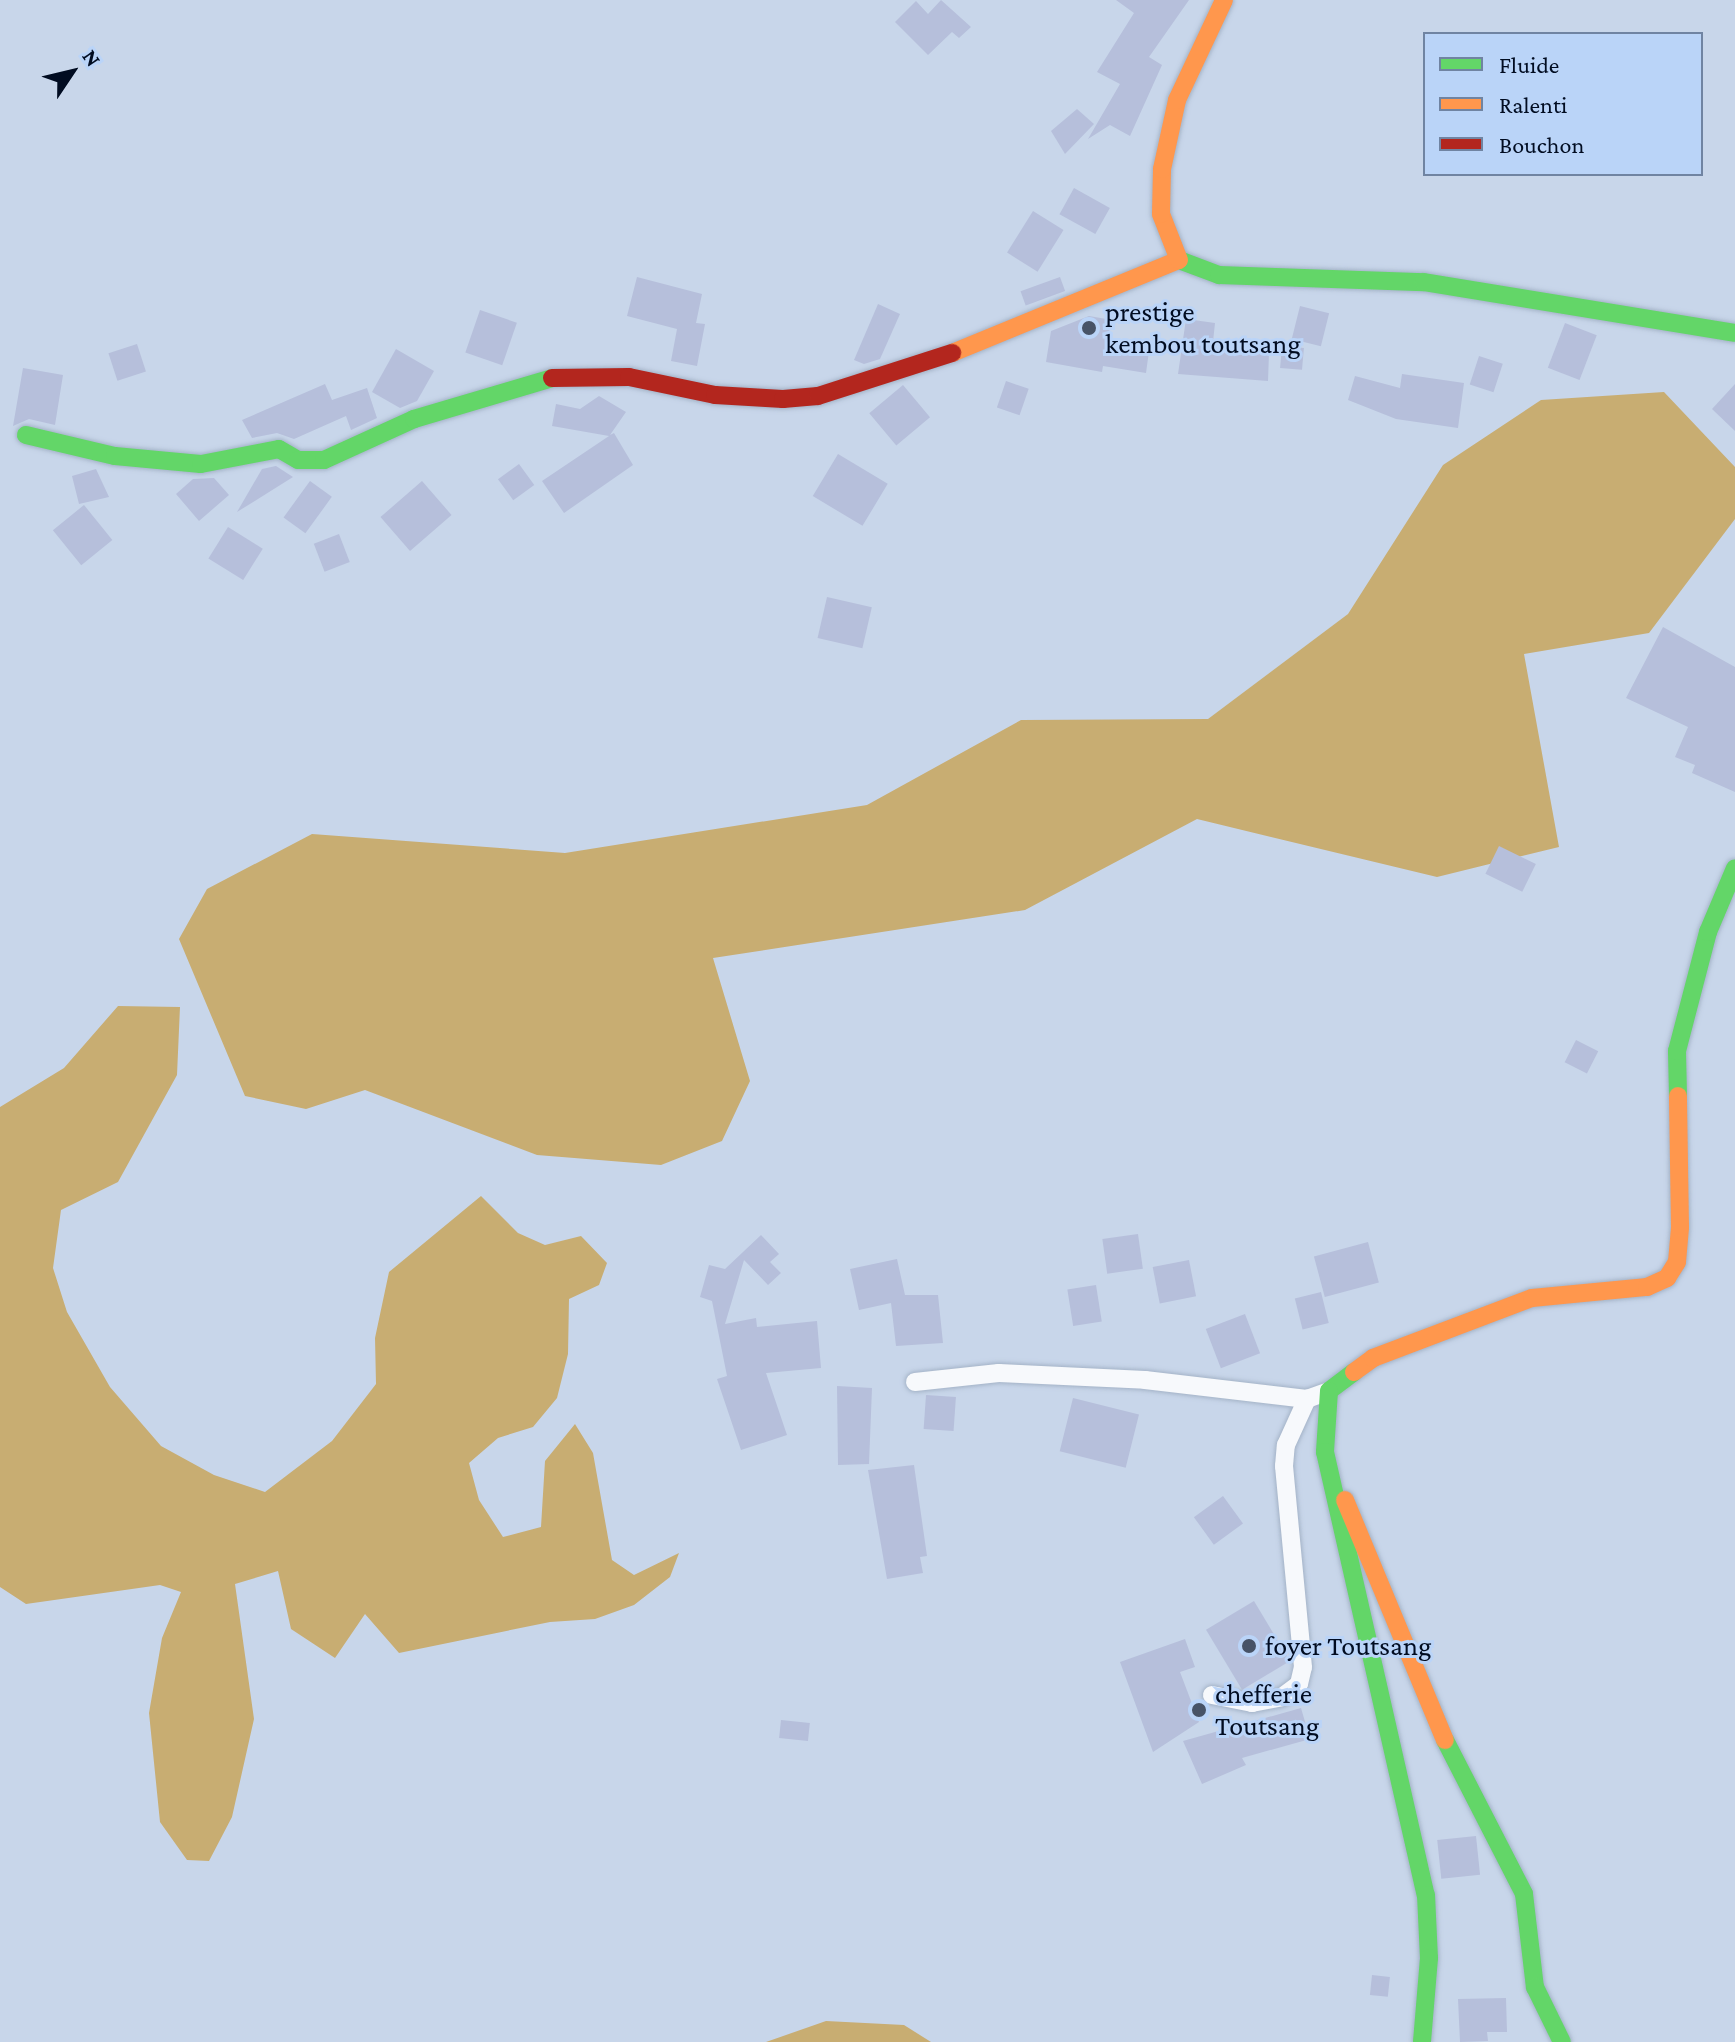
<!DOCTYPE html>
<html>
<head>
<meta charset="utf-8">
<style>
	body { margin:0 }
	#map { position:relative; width:1735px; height:2042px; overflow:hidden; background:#c8d6ea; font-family:"Crimson Pro",serif }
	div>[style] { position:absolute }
	.forest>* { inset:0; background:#c8ad72 }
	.building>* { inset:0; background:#b6bfdb; transform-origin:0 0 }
	.roads { filter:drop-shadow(0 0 2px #a4b3c7) drop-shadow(0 0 2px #a4b3c7) }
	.street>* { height:18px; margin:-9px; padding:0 9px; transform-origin:9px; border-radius:9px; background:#f7f9fc }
	.fast>* { height:18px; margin:-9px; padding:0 9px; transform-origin:9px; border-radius:9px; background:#63d668 }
	.slow>* { height:18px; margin:-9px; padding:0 9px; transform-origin:9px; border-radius:9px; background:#ff974d }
	.jam>* { height:18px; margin:-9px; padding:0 9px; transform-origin:9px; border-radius:9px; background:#b3261e }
	.dots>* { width:22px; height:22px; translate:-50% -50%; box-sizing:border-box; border:4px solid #bad4f8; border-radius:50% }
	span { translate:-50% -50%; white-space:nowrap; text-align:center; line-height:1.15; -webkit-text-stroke:6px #bad4f8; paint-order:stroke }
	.poi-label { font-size:28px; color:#010c21 }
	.left { translate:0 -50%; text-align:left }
	.legend { position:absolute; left:1423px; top:32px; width:280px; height:144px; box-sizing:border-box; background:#bad4f8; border:2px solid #7084a2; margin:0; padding:10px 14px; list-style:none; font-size:24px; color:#010c21 }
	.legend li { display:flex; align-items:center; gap:16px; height:40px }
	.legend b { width:40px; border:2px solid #7084a2 }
	.north { position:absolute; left:32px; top:32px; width:80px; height:80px; -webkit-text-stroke:6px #bad4f8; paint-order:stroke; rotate:55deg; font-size:22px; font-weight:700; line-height:32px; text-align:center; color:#010c21 }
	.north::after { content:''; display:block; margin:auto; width:28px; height:36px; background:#010c21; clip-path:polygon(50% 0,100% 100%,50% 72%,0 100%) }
</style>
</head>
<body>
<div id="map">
	<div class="forest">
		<i style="clip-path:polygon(1664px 392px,1735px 467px,1735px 519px,1649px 633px,1524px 654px,1559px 847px,1437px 877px,1197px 819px,1025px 910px,713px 958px,750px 1081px,722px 1141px,661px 1165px,537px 1155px,365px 1090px,306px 1109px,245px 1096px,179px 939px,207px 889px,312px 834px,565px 853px,867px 805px,1021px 720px,1208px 719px,1348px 614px,1443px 465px,1541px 400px)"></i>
		<i style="clip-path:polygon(118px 1006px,180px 1007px,177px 1075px,118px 1182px,61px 1210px,53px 1268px,67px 1312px,110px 1387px,161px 1446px,214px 1475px,265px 1492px,332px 1441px,376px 1384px,375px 1338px,389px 1272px,481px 1196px,518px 1233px,545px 1245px,581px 1236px,607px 1263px,599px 1285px,569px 1299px,568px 1354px,557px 1398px,533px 1427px,498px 1438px,469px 1463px,479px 1500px,503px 1537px,541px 1527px,545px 1461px,575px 1424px,593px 1453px,612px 1560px,634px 1575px,679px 1553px,670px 1577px,634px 1605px,595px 1619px,550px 1622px,399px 1653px,365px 1614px,335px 1658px,291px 1629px,278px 1571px,235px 1584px,254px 1719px,232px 1817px,209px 1861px,187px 1860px,160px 1822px,149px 1713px,162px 1638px,181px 1592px,160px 1585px,26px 1604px,0 1587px,0 1107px,64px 1068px)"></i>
		<i style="clip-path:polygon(826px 2021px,904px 2025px,931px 2042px,766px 2042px)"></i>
	</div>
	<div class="building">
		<i style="clip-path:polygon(941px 0,971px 27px,959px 38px,952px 32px,928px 55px,895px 22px,916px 1px,928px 14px)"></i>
		<i style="clip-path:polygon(1116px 0,1189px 0,1149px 57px,1162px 65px,1130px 136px,1110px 125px,1088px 139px,1120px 84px,1097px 72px,1134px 13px)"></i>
		<i style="clip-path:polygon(1077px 109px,1094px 124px,1065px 154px,1051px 131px)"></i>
		<i style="left:1074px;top:188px;width:41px;height:30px;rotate:29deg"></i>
		<i style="left:1033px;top:211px;width:36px;height:49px;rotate:32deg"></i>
		<i style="clip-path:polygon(637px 277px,702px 294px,696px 323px,705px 324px,697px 366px,671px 361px,677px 329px,627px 316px)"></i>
		<i style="left:1060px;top:277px;width:15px;height:42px;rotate:70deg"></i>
		<i style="clip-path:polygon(878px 304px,900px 314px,880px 359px,864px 364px,854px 360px)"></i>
		<i style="left:1300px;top:306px;width:30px;height:34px;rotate:14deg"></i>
		<i style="left:480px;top:310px;width:39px;height:45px;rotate:19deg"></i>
		<i style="clip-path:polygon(1089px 316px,1112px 320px,1106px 345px,1149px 351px,1146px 373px,1103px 366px,1102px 372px,1046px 362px,1051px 331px)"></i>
		<i style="clip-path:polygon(1186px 319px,1215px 323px,1212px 351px,1269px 353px,1268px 381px,1178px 374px)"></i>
		<i style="left:1565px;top:323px;width:34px;height:48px;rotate:21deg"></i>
		<i style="left:137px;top:344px;width:29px;height:30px;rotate:72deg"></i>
		<i style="left:1282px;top:346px;width:22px;height:22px;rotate:5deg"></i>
		<i style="clip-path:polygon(396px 349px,434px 371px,417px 401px,400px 408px,372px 392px)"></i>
		<i style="left:1479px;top:356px;width:25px;height:30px;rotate:18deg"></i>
		<i style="clip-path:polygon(23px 368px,63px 375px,55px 425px,29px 419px,13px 426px)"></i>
		<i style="clip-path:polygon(1402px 374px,1464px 383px,1458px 428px,1396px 419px,1348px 400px,1355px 376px,1400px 388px)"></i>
		<i style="left:1006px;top:381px;width:24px;height:28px;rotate:19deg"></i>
		<i style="clip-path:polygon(325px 384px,332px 400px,367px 388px,377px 418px,351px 430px,346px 416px,294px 439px,277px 433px,252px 438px,242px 420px)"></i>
		<i style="clip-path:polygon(1735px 384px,1735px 431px,1712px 409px)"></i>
		<i style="left:903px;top:385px;width:42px;height:44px;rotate:50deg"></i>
		<i style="clip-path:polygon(599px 396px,626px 412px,610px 435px,614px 433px,633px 465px,564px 513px,542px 481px,609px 436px,552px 426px,556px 404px,580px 409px)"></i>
		<i style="left:838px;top:454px;width:58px;height:49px;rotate:31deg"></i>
		<i style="left:519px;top:464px;width:26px;height:26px;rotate:54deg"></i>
		<i style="clip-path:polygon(276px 466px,293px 477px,237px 512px,262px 469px)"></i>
		<i style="clip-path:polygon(96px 469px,109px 497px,79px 504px,72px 476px)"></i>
		<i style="clip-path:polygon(214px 478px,229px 495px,199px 521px,176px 494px,193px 479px)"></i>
		<i style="left:310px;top:481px;width:27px;height:45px;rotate:36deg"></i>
		<i style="left:422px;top:481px;width:45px;height:55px;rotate:49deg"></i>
		<i style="left:84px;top:505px;width:45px;height:40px;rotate:51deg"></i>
		<i style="left:228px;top:527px;width:41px;height:37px;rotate:32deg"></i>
		<i style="left:339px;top:534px;width:30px;height:27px;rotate:69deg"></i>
		<i style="left:827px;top:597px;width:46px;height:42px;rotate:13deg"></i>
		<i style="clip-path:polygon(1663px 627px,1735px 667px,1735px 792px,1692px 773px,1695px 765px,1675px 757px,1688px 727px,1626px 698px)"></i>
		<i style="left:1499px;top:846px;width:41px;height:31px;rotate:26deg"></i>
		<i style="left:1576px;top:1040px;width:25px;height:25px;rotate:27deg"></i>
		<i style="left:1138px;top:1234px;width:35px;height:36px;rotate:82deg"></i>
		<i style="clip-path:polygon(761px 1235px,779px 1254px,770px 1262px,781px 1273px,768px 1285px,744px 1260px,725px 1324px,756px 1318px,757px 1327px,817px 1321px,821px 1368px,766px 1373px,787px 1435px,741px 1450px,717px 1379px,727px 1376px,712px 1301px,700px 1297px,709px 1265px,725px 1269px)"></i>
		<i style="left:1368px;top:1242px;width:42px;height:56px;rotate:75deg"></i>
		<i style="clip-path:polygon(897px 1259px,905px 1295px,938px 1295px,943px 1343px,896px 1346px,891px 1303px,859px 1310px,850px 1269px)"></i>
		<i style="left:1189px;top:1260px;width:37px;height:37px;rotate:79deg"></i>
		<i style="left:1096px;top:1285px;width:37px;height:29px;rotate:81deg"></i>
		<i style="left:1321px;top:1292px;width:32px;height:27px;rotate:76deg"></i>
		<i style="left:1245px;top:1314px;width:42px;height:42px;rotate:69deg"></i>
		<i style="clip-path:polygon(837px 1386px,872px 1388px,869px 1464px,838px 1465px)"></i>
		<i style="left:926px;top:1395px;width:30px;height:34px;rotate:4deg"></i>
		<i style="left:1073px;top:1398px;width:68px;height:55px;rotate:14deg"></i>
		<i style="clip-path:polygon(914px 1465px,927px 1556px,920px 1557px,923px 1573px,887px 1579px,868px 1470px)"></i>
		<i style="left:1223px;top:1496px;width:34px;height:36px;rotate:54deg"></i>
		<i style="left:1254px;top:1601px;width:70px;height:56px;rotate:59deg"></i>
		<i style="clip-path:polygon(1185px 1639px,1195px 1667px,1180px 1672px,1199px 1722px,1153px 1752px,1120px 1662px)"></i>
		<i style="clip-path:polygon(1301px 1708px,1310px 1739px,1242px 1758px,1246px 1765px,1202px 1784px,1183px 1741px)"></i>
		<i style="left:781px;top:1720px;width:29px;height:18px;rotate:6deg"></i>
		<i style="left:1476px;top:1836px;width:39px;height:39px;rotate:84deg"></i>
		<i style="left:1372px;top:1975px;width:18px;height:20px;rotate:6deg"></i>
		<i style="clip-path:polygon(1506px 1998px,1507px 2032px,1487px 2032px,1488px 2041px,1460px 2042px,1458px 1999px)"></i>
	</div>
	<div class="roads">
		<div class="street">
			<i style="left:915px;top:1382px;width:84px;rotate:-6.1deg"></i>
			<i style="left:999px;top:1373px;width:146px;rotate:2.7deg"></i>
			<i style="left:1145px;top:1380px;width:163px;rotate:6.7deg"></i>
			<i style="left:1307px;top:1399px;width:23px;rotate:-20deg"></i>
			<i style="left:1212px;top:1695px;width:41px;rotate:11.3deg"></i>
			<i style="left:1252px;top:1703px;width:31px;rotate:-11deg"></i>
			<i style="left:1282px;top:1697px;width:21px;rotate:-37deg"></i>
			<i style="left:1299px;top:1684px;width:17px;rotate:-77deg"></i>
			<i style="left:1303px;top:1667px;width:202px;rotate:-95.4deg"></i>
			<i style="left:1284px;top:1466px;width:21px;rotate:-85deg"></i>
			<i style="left:1286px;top:1445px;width:51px;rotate:-65.5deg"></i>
		</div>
		<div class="fast">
			<i style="left:1179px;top:260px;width:43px;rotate:20.6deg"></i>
			<i style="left:1219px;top:275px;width:205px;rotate:2deg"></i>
			<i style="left:1424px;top:282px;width:315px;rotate:9.3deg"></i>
			<i style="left:26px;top:435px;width:91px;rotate:13.3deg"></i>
			<i style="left:115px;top:456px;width:86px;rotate:5.3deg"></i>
			<i style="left:201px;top:464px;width:79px;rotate:-10.9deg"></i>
			<i style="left:279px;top:449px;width:22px;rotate:30deg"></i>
			<i style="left:298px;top:460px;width:26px"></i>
			<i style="left:324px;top:460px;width:99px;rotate:-24.5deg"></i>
			<i style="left:414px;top:419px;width:144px;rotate:-16.5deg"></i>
			<i style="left:1678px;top:1096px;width:45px;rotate:-91.3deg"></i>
			<i style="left:1677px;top:1051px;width:123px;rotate:-75.4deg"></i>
			<i style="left:1708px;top:932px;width:69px;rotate:-67.1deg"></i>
			<i style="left:1354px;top:1372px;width:31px;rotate:143deg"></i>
			<i style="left:1329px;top:1391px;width:61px;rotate:93.8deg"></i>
			<i style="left:1325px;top:1452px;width:454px;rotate:77.2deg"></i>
			<i style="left:1426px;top:1895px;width:63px;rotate:87.3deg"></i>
			<i style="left:1429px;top:1958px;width:84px;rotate:94.8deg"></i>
			<i style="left:1445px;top:1740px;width:173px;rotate:62.8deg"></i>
			<i style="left:1524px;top:1894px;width:94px;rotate:83.3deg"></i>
			<i style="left:1535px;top:1987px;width:61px;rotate:63.9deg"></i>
		</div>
		<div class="slow">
			<i style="left:952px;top:353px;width:245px;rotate:-22.3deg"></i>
			<i style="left:1179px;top:260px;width:49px;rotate:-111.4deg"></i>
			<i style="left:1161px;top:214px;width:45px;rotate:-88.7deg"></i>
			<i style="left:1162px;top:169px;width:71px;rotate:-77.7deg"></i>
			<i style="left:1177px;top:100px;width:110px;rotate:-64.8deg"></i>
			<i style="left:1354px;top:1372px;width:24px;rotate:-36deg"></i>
			<i style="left:1373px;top:1358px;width:170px;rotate:-20.7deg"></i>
			<i style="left:1532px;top:1298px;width:116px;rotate:-5.5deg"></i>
			<i style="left:1647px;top:1287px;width:22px;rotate:-24deg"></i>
			<i style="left:1667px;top:1278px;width:19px;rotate:-58deg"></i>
			<i style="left:1677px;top:1262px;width:35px;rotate:-85deg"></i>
			<i style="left:1680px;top:1227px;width:131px;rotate:-90.9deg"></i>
			<i style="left:1345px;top:1500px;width:260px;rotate:67.4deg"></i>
		</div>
		<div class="jam">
			<i style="left:552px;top:378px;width:77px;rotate:-0.7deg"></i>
			<i style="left:629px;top:377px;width:88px;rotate:11.8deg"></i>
			<i style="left:715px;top:395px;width:68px;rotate:3.4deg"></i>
			<i style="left:783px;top:399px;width:35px;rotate:-5deg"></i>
			<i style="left:818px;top:396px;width:141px;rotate:-17.8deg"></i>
		</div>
	</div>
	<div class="dots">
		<i style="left:1089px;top:328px;background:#475367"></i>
		<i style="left:1249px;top:1646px;background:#475367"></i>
		<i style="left:1199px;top:1710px;background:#475367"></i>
	</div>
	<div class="poi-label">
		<span class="left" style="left:1105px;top:328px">prestige<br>kembou toutsang</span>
		<span class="left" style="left:1265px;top:1646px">foyer Toutsang</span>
		<span class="left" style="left:1215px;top:1710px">chefferie<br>Toutsang</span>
	</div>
	<ul class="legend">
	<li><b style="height:10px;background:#63d668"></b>Fluide</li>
	<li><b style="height:10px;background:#ff974d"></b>Ralenti</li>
	<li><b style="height:10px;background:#b3261e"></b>Bouchon</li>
	</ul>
	<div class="north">N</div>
</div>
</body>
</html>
